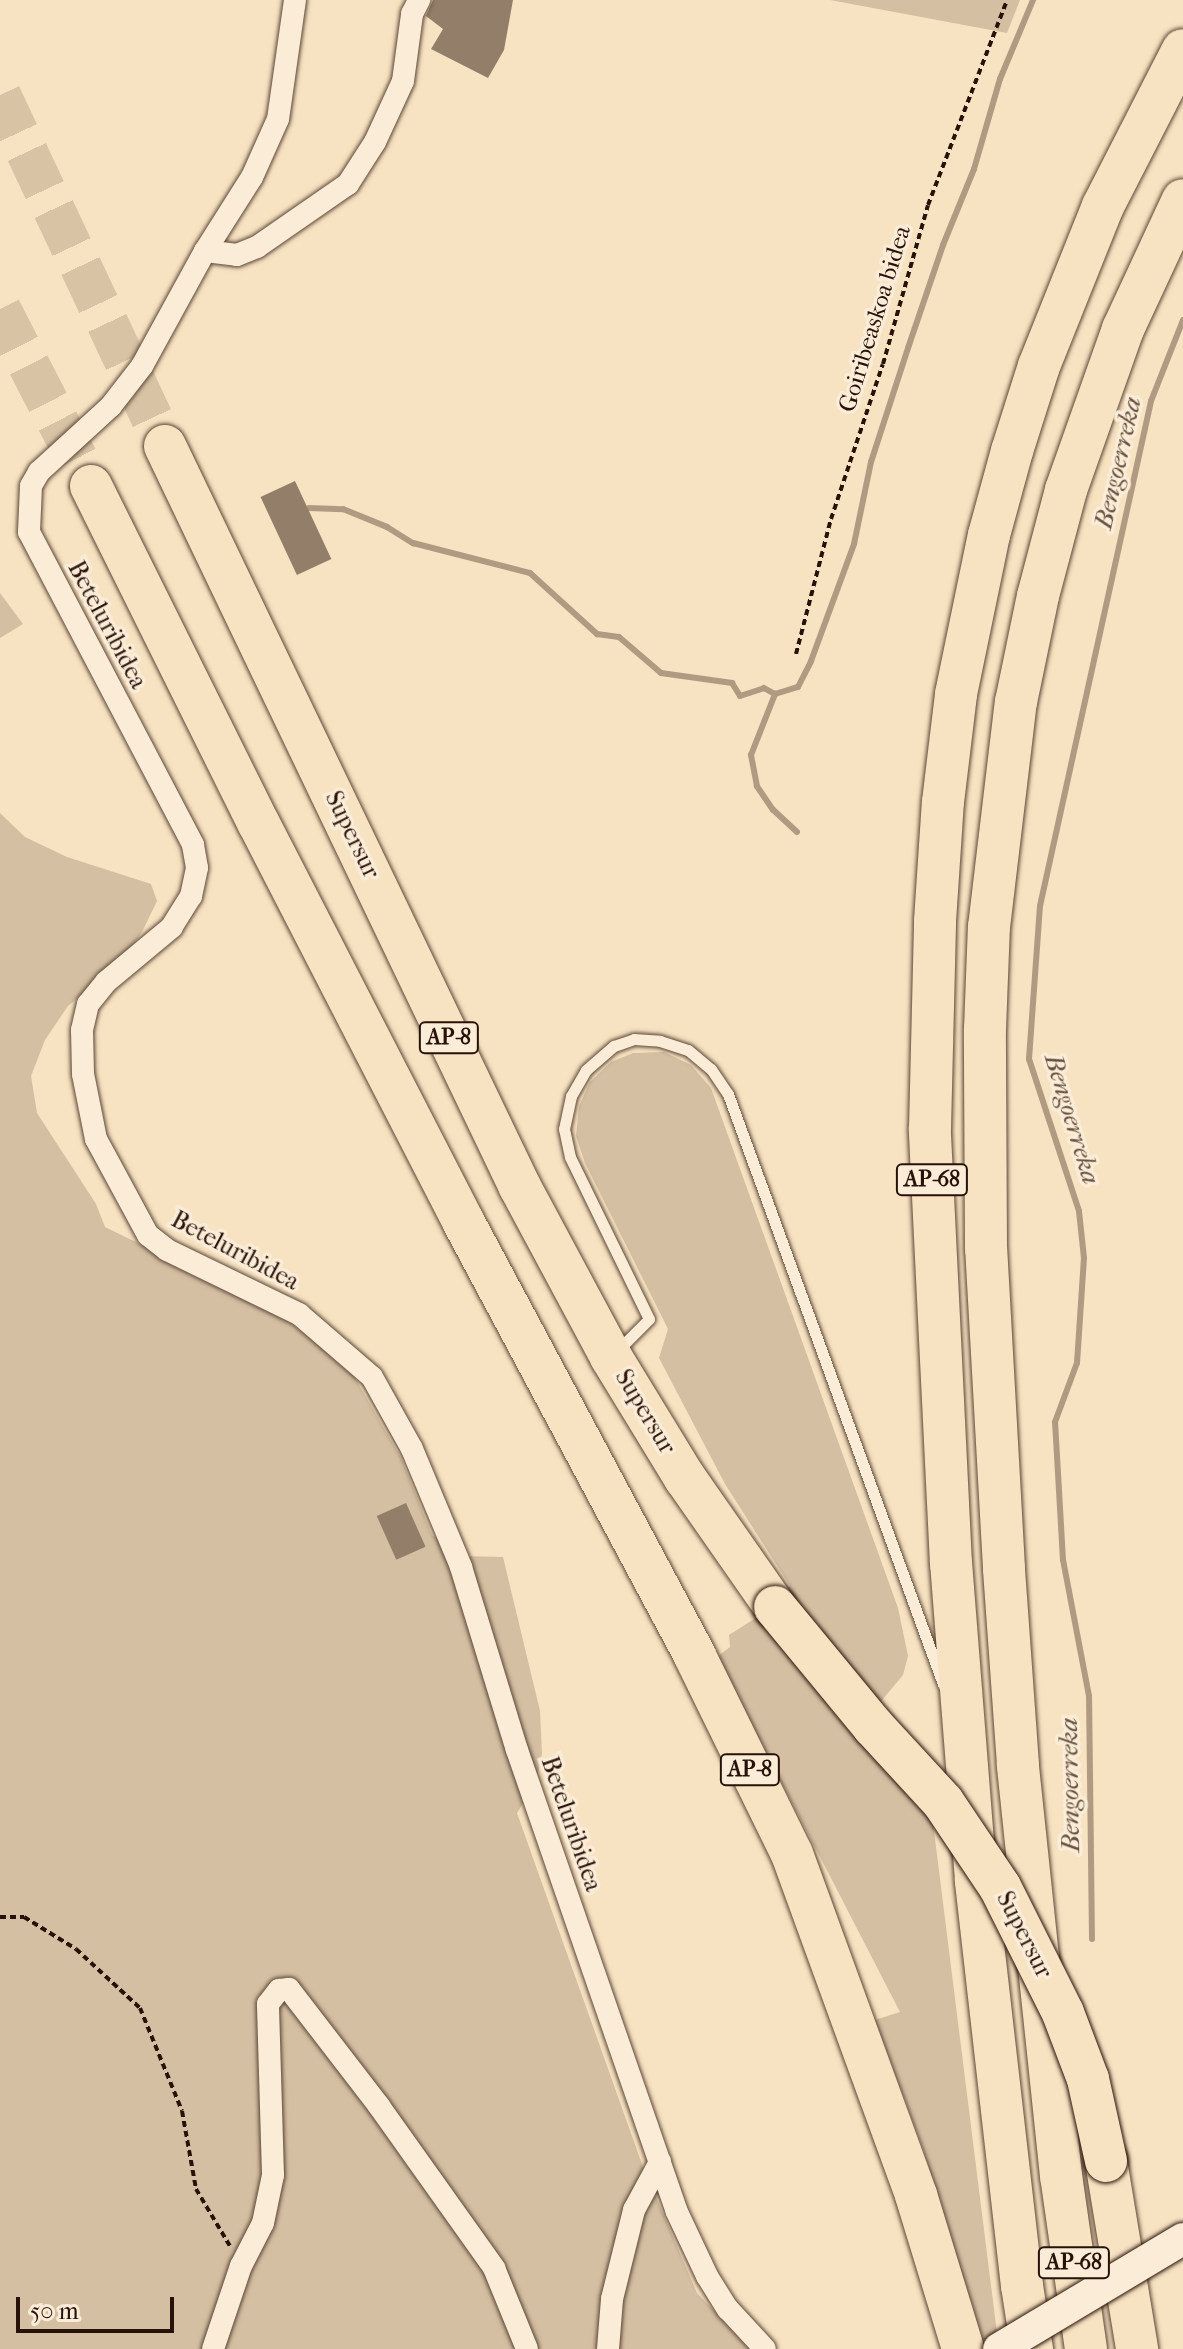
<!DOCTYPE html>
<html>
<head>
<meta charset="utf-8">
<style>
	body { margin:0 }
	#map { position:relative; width:1183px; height:2349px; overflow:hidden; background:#f7e2c1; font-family:"IM FELL French Canon",serif }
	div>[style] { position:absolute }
	.green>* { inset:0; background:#d4bfa2 }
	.stream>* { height:6px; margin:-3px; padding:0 3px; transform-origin:3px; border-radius:3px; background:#b09b82 }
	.building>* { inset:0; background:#937e69; transform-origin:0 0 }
	.highway-tunnel>* { height:42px; margin-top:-21px; transform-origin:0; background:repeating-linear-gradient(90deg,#d8c3a5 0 42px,transparent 0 63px) }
	.path>* { height:4px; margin-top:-2px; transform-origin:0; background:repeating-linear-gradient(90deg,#271209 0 6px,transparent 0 10px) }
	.roads { filter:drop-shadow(0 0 2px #5b4637) drop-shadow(0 0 2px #5b4637) }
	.lane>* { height:11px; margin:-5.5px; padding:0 5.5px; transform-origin:5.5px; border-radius:5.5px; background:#faecd7 }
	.street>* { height:22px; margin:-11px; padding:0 11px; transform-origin:11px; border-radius:11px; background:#faecd7 }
	.highway>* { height:42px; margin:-21px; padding:0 21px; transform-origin:21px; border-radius:21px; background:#f7e2c1 }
	.bridges { filter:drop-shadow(0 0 2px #271209) drop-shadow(0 0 2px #271209) }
	.secondary-bridge>* { height:32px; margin:-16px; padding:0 16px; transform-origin:16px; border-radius:16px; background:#faecd7 }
	.highway-bridge>* { height:42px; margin:-21px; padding:0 21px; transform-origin:21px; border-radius:21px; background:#f7e2c1 }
	span { translate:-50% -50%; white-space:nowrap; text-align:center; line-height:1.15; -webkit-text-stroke:7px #faecd7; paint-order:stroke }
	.shield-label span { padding:2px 6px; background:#faecd7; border:2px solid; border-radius:6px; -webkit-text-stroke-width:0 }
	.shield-label { font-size:22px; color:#271209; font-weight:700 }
	.street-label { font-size:24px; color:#271209 }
	.water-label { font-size:26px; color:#65503f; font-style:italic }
	.scale { position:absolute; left:16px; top:2297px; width:158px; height:36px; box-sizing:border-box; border:4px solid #271209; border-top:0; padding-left:10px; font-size:24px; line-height:28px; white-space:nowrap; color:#271209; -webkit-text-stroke:6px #faecd7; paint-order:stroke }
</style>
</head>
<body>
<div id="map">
	<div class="green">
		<i style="clip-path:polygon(830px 0,1020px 0,1007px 33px)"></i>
		<i style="clip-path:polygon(0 593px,23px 624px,0 638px)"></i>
		<i style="clip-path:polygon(0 813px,25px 837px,67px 857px,151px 884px,157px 901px,142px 932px,119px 965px,68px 1006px,45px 1040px,31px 1076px,37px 1113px,96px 1204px,105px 1227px,273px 1309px,351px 1371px,401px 1458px,432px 1535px,461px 1556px,503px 1557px,540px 1711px,542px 1754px,536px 1783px,517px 1813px,643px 2167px,697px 2293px,751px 2349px,0 2349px)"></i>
		<i style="clip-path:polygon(664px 1052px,691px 1065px,711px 1088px,898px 1608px,908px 1656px,903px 1675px,878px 1705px,932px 1815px,999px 2349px,983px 2349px,924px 2151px,875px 2020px,900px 2012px,717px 1657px,730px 1647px,729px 1635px,762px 1614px,790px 1586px,725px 1484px,659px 1358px,668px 1329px,585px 1163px,576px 1136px,579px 1106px,590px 1082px,611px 1062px,633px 1053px)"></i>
	</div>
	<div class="stream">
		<i style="left:309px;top:508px;width:34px;rotate:2deg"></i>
		<i style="left:343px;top:509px;width:48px;rotate:22.2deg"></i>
		<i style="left:387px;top:527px;width:31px;rotate:32deg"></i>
		<i style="left:413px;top:543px;width:121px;rotate:14.4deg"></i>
		<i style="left:530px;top:573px;width:91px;rotate:42.3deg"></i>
		<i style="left:597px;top:634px;width:22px;rotate:8deg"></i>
		<i style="left:619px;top:637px;width:55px;rotate:40.6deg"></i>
		<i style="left:661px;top:673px;width:72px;rotate:8deg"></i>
		<i style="left:732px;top:683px;width:15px;rotate:58deg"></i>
		<i style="left:740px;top:696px;width:25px;rotate:-18deg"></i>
		<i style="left:764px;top:688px;width:13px;rotate:29deg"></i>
		<i style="left:797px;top:832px;width:33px;rotate:-137deg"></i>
		<i style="left:773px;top:810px;width:29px;rotate:-124deg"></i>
		<i style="left:757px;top:786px;width:32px;rotate:-101deg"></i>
		<i style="left:751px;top:755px;width:66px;rotate:-68.5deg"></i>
		<i style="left:775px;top:694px;width:24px;rotate:-17deg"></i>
		<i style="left:798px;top:687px;width:29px;rotate:-63deg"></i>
		<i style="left:811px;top:661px;width:125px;rotate:-69.8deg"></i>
		<i style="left:854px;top:544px;width:84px;rotate:-78.3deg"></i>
		<i style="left:871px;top:462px;width:120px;rotate:-72deg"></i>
		<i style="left:908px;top:348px;width:109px;rotate:-71.2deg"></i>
		<i style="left:943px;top:245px;width:82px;rotate:-67.8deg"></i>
		<i style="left:974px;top:169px;width:94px;rotate:-73.9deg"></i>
		<i style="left:1000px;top:79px;width:86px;rotate:-67.3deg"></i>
		<i style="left:1092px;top:1939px;width:243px;rotate:-90.7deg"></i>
		<i style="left:1089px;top:1696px;width:138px;rotate:-100.8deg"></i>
		<i style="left:1063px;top:1560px;width:138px;rotate:-93.3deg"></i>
		<i style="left:1055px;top:1422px;width:63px;rotate:-69.6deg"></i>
		<i style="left:1077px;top:1363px;width:105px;rotate:-86.2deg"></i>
		<i style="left:1084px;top:1258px;width:47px;rotate:-96.1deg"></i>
		<i style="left:1079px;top:1211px;width:160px;rotate:-108.2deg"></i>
		<i style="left:1029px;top:1059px;width:153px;rotate:-85.9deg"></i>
		<i style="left:1040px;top:906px;width:517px;rotate:-77.6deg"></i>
		<i style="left:1151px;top:401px;width:87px;rotate:-68.4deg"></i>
	</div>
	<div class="building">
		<i style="clip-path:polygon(433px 0,513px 0,504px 50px,488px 78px,431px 49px,443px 29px,426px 16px)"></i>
		<i style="left:295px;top:481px;width:86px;height:38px;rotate:65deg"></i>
		<i style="left:406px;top:1503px;width:48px;height:32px;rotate:66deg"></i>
	</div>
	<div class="highway-tunnel">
		<i style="left:0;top:95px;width:388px;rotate:64.8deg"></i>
		<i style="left:0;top:309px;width:199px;rotate:62.8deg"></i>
	</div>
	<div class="path">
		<i style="left:796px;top:654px;width:139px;rotate:-75.5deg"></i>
		<i style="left:831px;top:519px;width:163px;rotate:-71.5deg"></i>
		<i style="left:883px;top:364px;width:165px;rotate:-74.2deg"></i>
		<i style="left:928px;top:205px;width:220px;rotate:-68.9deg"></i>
		<i style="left:0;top:1917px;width:24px"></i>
		<i style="left:24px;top:1917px;width:61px;rotate:31.6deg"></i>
		<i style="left:76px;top:1949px;width:87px;rotate:42.7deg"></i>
		<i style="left:140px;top:2008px;width:111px;rotate:67.8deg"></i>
		<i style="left:182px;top:2111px;width:79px;rotate:79.8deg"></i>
		<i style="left:196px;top:2189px;width:66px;rotate:59.2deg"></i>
	</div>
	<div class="roads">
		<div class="lane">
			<i style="left:617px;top:1351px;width:45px;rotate:-45deg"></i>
			<i style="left:649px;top:1319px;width:180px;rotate:-116deg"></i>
			<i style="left:570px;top:1157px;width:29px;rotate:-102deg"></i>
			<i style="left:564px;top:1129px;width:34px;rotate:-78deg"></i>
			<i style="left:571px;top:1096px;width:30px;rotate:-60deg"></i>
			<i style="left:586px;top:1070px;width:37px;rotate:-41deg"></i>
			<i style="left:614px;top:1046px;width:21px;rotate:-19deg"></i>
			<i style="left:634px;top:1039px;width:26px;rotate:4deg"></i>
			<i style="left:660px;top:1041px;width:29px;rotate:18deg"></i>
			<i style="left:688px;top:1050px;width:30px;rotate:40deg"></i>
			<i style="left:711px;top:1069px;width:30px;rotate:56deg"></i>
			<i style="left:728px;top:1094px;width:628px;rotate:69.98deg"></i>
		</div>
		<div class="street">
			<i style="left:295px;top:0;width:120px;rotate:98.1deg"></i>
			<i style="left:278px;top:119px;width:64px;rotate:114.1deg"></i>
			<i style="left:252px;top:177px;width:88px;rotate:122.4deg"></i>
			<i style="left:205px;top:251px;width:131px;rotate:118.7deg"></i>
			<i style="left:142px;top:366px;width:51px;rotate:127.8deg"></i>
			<i style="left:111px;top:406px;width:98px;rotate:137.5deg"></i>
			<i style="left:39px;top:472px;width:16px;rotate:120deg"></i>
			<i style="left:31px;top:486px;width:46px;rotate:92.5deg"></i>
			<i style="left:29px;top:532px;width:353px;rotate:62.3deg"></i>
			<i style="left:193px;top:845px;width:23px;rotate:80deg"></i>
			<i style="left:197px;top:868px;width:29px;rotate:102deg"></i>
			<i style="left:191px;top:896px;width:36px;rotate:122deg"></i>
			<i style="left:172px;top:927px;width:86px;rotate:140.2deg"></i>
			<i style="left:106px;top:982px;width:28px;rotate:129deg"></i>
			<i style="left:88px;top:1004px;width:27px;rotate:103deg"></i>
			<i style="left:82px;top:1030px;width:44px;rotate:88.7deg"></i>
			<i style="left:83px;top:1074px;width:66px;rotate:78.7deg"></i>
			<i style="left:96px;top:1139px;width:109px;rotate:61.6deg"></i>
			<i style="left:148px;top:1235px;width:24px;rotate:38deg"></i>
			<i style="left:167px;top:1250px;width:147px;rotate:25.9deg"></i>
			<i style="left:299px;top:1314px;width:96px;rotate:40.8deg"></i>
			<i style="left:372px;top:1377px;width:82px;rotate:60.9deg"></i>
			<i style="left:412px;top:1449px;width:128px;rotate:67.4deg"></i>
			<i style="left:461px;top:1567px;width:191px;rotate:73deg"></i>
			<i style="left:517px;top:1750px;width:487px;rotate:70.9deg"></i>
			<i style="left:676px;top:2210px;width:73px;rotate:64.8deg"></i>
			<i style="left:707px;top:2276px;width:39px;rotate:58deg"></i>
			<i style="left:728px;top:2309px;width:54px;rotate:47.2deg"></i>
			<i style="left:205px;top:251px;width:32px;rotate:7deg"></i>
			<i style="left:237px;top:255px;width:22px;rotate:-22deg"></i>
			<i style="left:257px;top:247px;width:111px;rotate:-34.7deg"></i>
			<i style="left:348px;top:184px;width:50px;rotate:-57.3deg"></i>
			<i style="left:375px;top:142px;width:67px;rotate:-65.3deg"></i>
			<i style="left:403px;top:81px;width:68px;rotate:-82.3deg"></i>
			<i style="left:412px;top:14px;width:16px;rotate:-63deg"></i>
			<i style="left:213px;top:2349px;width:88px;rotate:-71.4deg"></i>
			<i style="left:241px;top:2266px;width:48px;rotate:-62.9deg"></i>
			<i style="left:263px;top:2223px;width:49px;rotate:-78.2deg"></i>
			<i style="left:273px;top:2175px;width:171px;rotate:-91.7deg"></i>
			<i style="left:268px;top:2004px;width:18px;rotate:-52deg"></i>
			<i style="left:279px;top:1990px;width:10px;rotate:-6deg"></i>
			<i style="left:289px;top:1989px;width:148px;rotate:52.4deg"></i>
			<i style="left:379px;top:2106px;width:199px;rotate:54.6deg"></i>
			<i style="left:494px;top:2268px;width:87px;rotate:67.8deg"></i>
			<i style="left:608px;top:2349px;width:50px;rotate:-85.4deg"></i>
			<i style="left:612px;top:2299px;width:92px;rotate:-76.1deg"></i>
			<i style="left:634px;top:2210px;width:55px;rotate:-61.6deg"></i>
		</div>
		<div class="highway">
			<i style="left:165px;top:446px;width:822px;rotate:64.4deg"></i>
			<i style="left:520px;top:1187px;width:193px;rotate:61.8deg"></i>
			<i style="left:611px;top:1357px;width:142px;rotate:58.6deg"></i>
			<i style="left:685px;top:1478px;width:157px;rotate:55.1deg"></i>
			<i style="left:91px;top:486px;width:377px;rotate:63.6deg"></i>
			<i style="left:259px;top:824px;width:449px;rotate:62.8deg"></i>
			<i style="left:464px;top:1223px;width:491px;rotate:61.9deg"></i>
			<i style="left:695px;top:1656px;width:220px;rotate:63.9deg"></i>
			<i style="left:792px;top:1854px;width:363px;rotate:70deg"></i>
			<i style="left:916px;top:2195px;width:161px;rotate:73deg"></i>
			<i style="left:1106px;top:2161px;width:191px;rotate:80.6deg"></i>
			<i style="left:1032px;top:2349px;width:64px;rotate:-99deg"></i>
			<i style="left:1022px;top:2286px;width:409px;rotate:-96.5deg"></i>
			<i style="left:976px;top:1880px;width:317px;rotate:-94.5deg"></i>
			<i style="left:951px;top:1564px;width:436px;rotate:-92.8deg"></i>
			<i style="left:930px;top:1129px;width:208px;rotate:-88.6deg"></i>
			<i style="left:935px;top:921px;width:119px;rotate:-86.2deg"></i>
			<i style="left:943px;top:802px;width:109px;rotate:-83.1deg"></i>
			<i style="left:956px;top:694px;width:162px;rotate:-78.3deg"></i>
			<i style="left:989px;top:535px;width:87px;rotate:-74.7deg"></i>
			<i style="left:1012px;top:451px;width:89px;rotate:-72.4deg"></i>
			<i style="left:1039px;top:366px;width:172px;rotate:-68.2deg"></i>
			<i style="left:1103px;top:206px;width:175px;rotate:-62.9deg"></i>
			<i style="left:1086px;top:2349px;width:175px;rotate:-98.2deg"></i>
			<i style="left:1061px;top:2176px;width:413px;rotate:-96deg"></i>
			<i style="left:1018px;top:1765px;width:197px;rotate:-94.1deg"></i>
			<i style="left:1004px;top:1568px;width:320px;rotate:-93.2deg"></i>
			<i style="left:986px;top:1249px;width:220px;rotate:-90.3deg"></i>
			<i style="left:985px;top:1029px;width:102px;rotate:-87.8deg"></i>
			<i style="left:989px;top:927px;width:227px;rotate:-83.2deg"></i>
			<i style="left:1016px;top:702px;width:108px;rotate:-78.3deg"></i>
			<i style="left:1038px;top:596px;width:110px;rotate:-75.2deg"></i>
			<i style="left:1066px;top:490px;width:171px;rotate:-70.5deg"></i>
			<i style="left:1123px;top:329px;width:142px;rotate:-65.1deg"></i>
		</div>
	</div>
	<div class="bridges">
		<div class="secondary-bridge">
			<i style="left:999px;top:2349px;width:214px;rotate:-30.9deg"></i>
		</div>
		<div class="highway-bridge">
			<i style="left:775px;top:1607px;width:154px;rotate:50.5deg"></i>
			<i style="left:873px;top:1726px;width:103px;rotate:47.4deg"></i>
			<i style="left:943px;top:1802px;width:102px;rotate:56.2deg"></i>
			<i style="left:1000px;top:1887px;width:141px;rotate:63.4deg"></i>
			<i style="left:1063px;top:2013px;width:71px;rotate:69.3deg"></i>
			<i style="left:1088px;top:2079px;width:84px;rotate:77.6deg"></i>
		</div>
	</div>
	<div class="shield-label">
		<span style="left:449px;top:1038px">AP-8</span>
		<span style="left:932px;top:1180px">AP-68</span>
		<span style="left:750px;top:1770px">AP-8</span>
		<span style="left:1074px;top:2263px">AP-68</span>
	</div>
	<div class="street-label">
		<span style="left:875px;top:319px;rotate:-73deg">Goiribeaskoa bidea</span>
		<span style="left:107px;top:625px;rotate:62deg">Beteluribidea</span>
		<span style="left:352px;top:835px;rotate:64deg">Supersur</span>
		<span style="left:235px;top:1251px;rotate:28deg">Beteluribidea</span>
		<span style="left:645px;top:1412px;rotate:59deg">Supersur</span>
		<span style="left:571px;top:1824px;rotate:71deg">Beteluribidea</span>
		<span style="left:1024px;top:1935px;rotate:63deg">Supersur</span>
	</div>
	<div class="water-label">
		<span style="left:1118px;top:463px;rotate:-77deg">Bengoerreka</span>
		<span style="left:1072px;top:1119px;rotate:73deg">Bengoerreka</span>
		<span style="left:1070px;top:1785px;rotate:-91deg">Bengoerreka</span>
	</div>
	<div class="scale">50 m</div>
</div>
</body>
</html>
